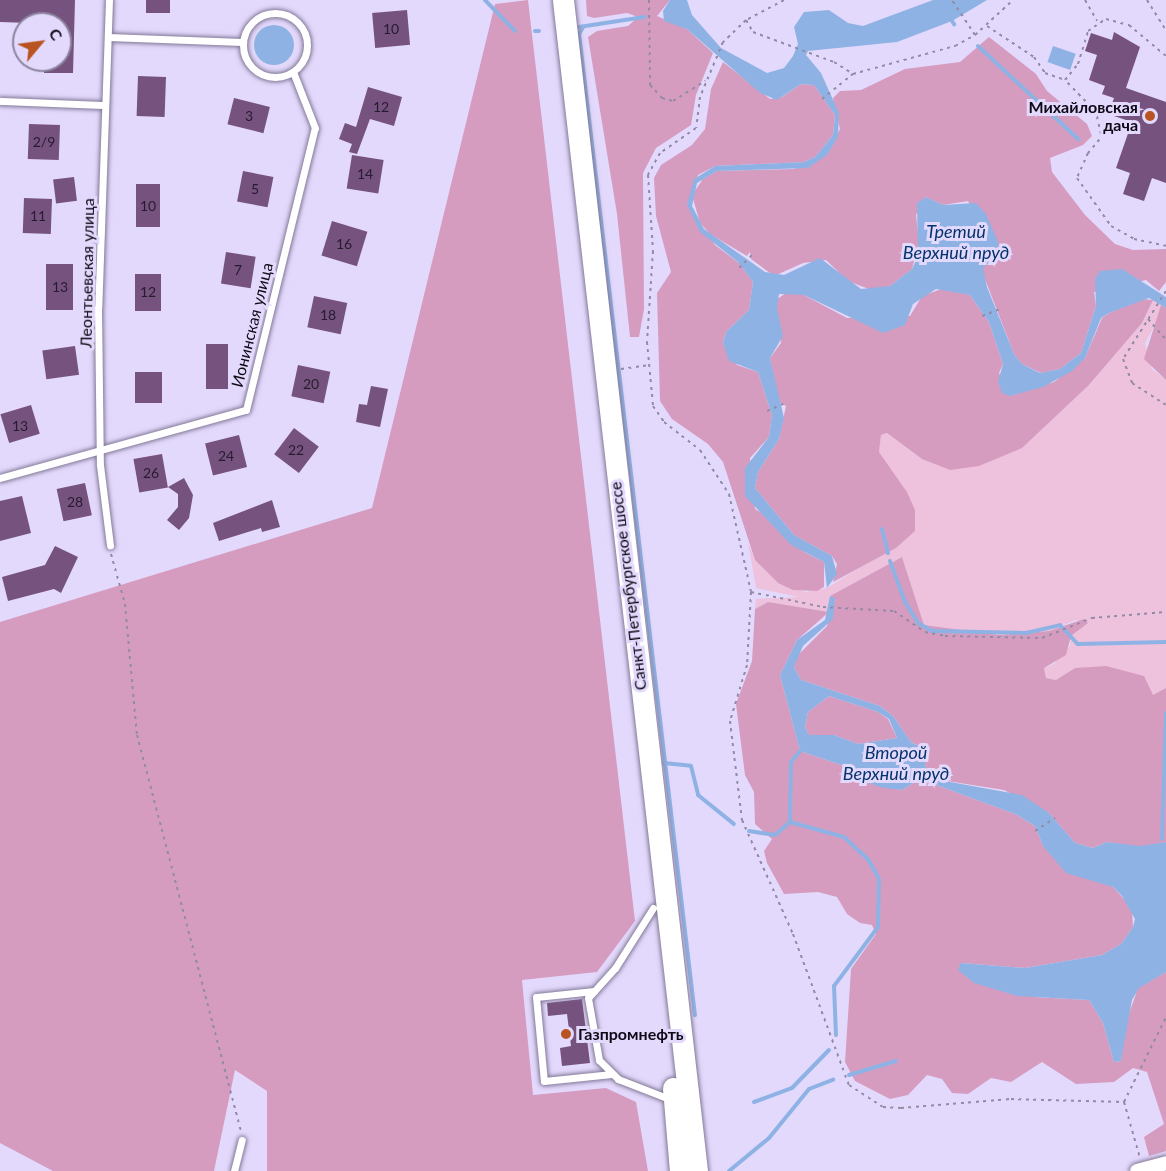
<!DOCTYPE html>
<html>
<head>
<meta charset="utf-8">
<style>
	body { margin:0 }
	#map { position:relative; width:1166px; height:1171px; overflow:hidden; background:#e3d9fc; font-family:Lato,sans-serif }
	div>[style] { position:absolute }
	.green>* { inset:0; background:#eec2dd }
	.forest>* { inset:0; background:#d59cc0 }
	.water>* { inset:0; background:#8fb2e4; transform-origin:0 0 }
	.round { border-radius:50% }
	.stream>* { height:4px; margin:-2px; padding:0 2px; transform-origin:2px; border-radius:2px; background:#8fb2e4 }
	.building>* { inset:0; background:#76527e; transform-origin:0 0 }
	.path>* { height:2px; margin-top:-1px; transform-origin:0; background:repeating-linear-gradient(90deg,#928ba5 0 3px,transparent 0 7.5px) }
	.roads { filter:drop-shadow(0 0 2px #837998) drop-shadow(0 0 2px #837998) }
	.lane>* { height:7px; margin:-3.5px; padding:0 3.5px; transform-origin:3.5px; border-radius:3.5px; background:#fff }
	.lane>.ring { margin:-3.5px; padding:0; box-sizing:content-box; background:none; border:7px solid #fff; border-radius:50% }
	.street>* { height:14px; margin:-7px; padding:0 7px; transform-origin:7px; border-radius:7px; background:#fff }
	.primary>* { height:21px; margin:-10.5px; padding:0 10.5px; transform-origin:10.5px; border-radius:10.5px; background:#fff }
	.dots>* { width:16px; height:16px; translate:-50% -50%; box-sizing:border-box; border:3px solid #e3d9fc; border-radius:50% }
	span { translate:-50% -50%; white-space:nowrap; text-align:center; line-height:1.15; -webkit-text-stroke:6px #e3d9fc; paint-order:stroke }
	.number-label { font-size:14px; color:#271b2f }
	.number-label span { -webkit-text-stroke-width:0 }
	.poi-label { font-size:16px; color:#0d0915; font-weight:700 }
	.right { translate:-100% -50%; text-align:right }
	.left { translate:0 -50%; text-align:left }
	.street-label { font-size:16px; color:#0d0915 }
	.water-label { font-size:18px; color:#04336d; font-style:italic }
	.north { position:absolute; left:12px; top:12px; width:60px; height:60px; box-sizing:border-box; background:#e3d9fc; border:2px solid #8d86a0; border-radius:50%; rotate:61deg; font-size:16px; font-weight:700; line-height:24px; text-align:center; color:#0d0915 }
	.north::after { content:''; display:block; margin:auto; width:21px; height:27px; background:#b85421; clip-path:polygon(50% 0,100% 100%,50% 72%,0 100%) }
</style>
</head>
<body>
<div id="map">
	<div class="green">
		<i style="clip-path:polygon(1153px 300px,1161px 305px,1160px 316px,1145px 343px,1152px 369px,1166px 380px,1166px 688px,1153px 695px,1075px 668px,1056px 680px,1046px 678px,1044px 668px,1054px 664px,1070px 646px,1071px 636px,1088px 623px,1076px 620px,1049px 631px,1000px 635px,924px 625px,902px 557px,830px 596px,829px 612px,768px 602px,755px 609px,756px 599px,798px 597px,756px 588px,748px 542px,755px 560px,778px 583px,806px 592px,827px 588px,902px 541px,907px 492px,879px 452px,881px 435px,887px 433px,922px 459px,1022px 448px,1088px 386px,1142px 323px)"></i>
	</div>
	<div class="forest">
		<i style="clip-path:polygon(528px 0,635px 921px,597px 972px,522px 980px,533px 1095px,606px 1088px,636px 1102px,648px 1171px,267px 1171px,267px 1091px,235px 1070px,214px 1171px,53px 1171px,0 1143px,0 622px,372px 508px,495px 4px)"></i>
		<i style="clip-path:polygon(586px 0,670px 0,657px 16px,687px 29px,713px 53px,696px 95px,691px 125px,656px 148px,643px 173px,644px 309px,639px 337px,630px 337px,617px 214px,588px 37px,597px 31px,628px 26px,638px 17px,627px 13px,594px 18px,587px 16px)"></i>
		<i style="clip-path:polygon(989px 37px,1036px 74px,1047px 91px,1087px 124px,1092px 136px,1083px 145px,1050px 158px,1052px 172px,1085px 215px,1115px 244px,1133px 250px,1166px 249px,1166px 282px,1159px 291px,1146px 280px,1094px 292px,1096px 306px,1081px 353px,1060px 369px,1041px 373px,1022px 364px,1014px 354px,983px 274px,982px 268px,996px 256px,968px 201px,943px 205px,926px 197px,916px 215px,919px 242px,912px 269px,890px 286px,874px 291px,848px 281px,826px 260px,803px 263px,774px 276px,751px 259px,750px 252px,747px 256px,710px 234px,700px 223px,692px 195px,703px 179px,717px 171px,794px 169px,827px 155px,840px 129px,833px 98px,840px 91px,861px 90px,905px 69px,960px 62px)"></i>
		<i style="clip-path:polygon(723px 62px,770px 99px,782px 97px,801px 84px,814px 85px,835px 115px,833px 135px,815px 157px,804px 162px,715px 166px,698px 175px,687px 205px,715px 245px,739px 263px,753px 282px,749px 310px,726px 332px,723px 343px,737px 365px,758px 372px,772px 415px,769px 437px,750px 458px,755px 509px,769px 517px,804px 552px,824px 562px,824px 587px,817px 591px,793px 590px,778px 583px,755px 560px,723px 462px,708px 444px,672px 419px,660px 401px,657px 293px,671px 272px,656px 216px,654px 178px,661px 165px,692px 145px,705px 129px,711px 89px)"></i>
		<i style="clip-path:polygon(947px 287px,970px 295px,989px 322px,1003px 364px,999px 373px,1010px 396px,1054px 382px,1085px 358px,1102px 318px,1109px 313px,1143px 299px,1153px 300px,1142px 323px,1088px 386px,1022px 448px,979px 466px,950px 470px,922px 459px,887px 433px,881px 435px,879px 452px,907px 492px,915px 510px,915px 531px,896px 548px,833px 582px,837px 564px,832px 556px,794px 535px,755px 488px,758px 472px,779px 439px,786px 406px,779px 402px,770px 358px,781px 343px,776px 300px,786px 293px,804px 295px,847px 318px,910px 316px,922px 296px)"></i>
		<i style="clip-path:polygon(1161px 305px,1166px 308px,1166px 380px,1144px 359px)"></i>
		<i style="clip-path:polygon(902px 557px,924px 625px,1000px 635px,1049px 631px,1084px 619px,1088px 623px,1071px 636px,1066px 655px,1044px 668px,1046px 678px,1056px 680px,1075px 668px,1106px 666px,1144px 676px,1153px 695px,1166px 688px,1166px 842px,1140px 847px,1107px 842px,1093px 848px,1075px 843px,1049px 813px,1004px 790px,928px 778px,922px 748px,911px 742px,893px 716px,880px 706px,801px 680px,794px 667px,796px 657px,827px 626px,835px 599px,830px 596px)"></i>
		<i style="clip-path:polygon(768px 602px,829px 612px,797px 640px,780px 675px,800px 751px,859px 771px,871px 784px,902px 790px,920px 779px,1015px 814px,1035px 826px,1043px 846px,1113px 887px,1132px 908px,1133px 927px,1121px 944px,1102px 955px,1025px 968px,961px 963px,1034px 997px,1089px 1000px,1103px 1023px,1114px 1062px,1121px 1061px,1125px 1025px,1138px 988px,1166px 972px,1166px 1151px,1149px 1156px,1144px 1137px,1164px 1124px,1147px 1072px,1133px 1068px,1114px 1082px,1076px 1084px,1042px 1062px,1011px 1082px,991px 1078px,968px 1094px,952px 1093px,942px 1079px,927px 1075px,908px 1095px,890px 1099px,855px 1081px,845px 1062px,851px 969px,876px 934px,872px 925px,860px 923px,847px 914px,837px 897px,818px 892px,784px 894px,767px 863px,764px 851px,772px 839px,755px 824px,754px 792px,745px 775px,736px 704px,752px 661px,755px 609px)"></i>
		<i style="clip-path:polygon(829px 696px,878px 712px,888px 719px,897px 738px,858px 744px,834px 735px,809px 735px,805px 727px,808px 712px)"></i>
	</div>
	<div class="water">
		<i style="clip-path:polygon(670px 0,687px 0,692px 15px,721px 48px,767px 73px,784px 68px,793px 56px,798px 44px,794px 27px,804px 12px,829px 10px,848px 23px,863px 26px,933px 0,987px 0,952px 21px,897px 42px,808px 51px,806px 55px,821px 73px,839px 113px,838px 137px,827px 155px,808px 168px,717px 171px,697px 183px,692px 206px,704px 229px,765px 272px,784px 275px,820px 258px,861px 289px,890px 286px,912px 269px,918px 256px,917px 203px,926px 197px,943px 205px,976px 203px,986px 214px,999px 244px,996px 256px,983px 268px,987px 287px,1014px 354px,1022px 364px,1040px 373px,1060px 369px,1081px 353px,1096px 306px,1095px 279px,1100px 271px,1122px 269px,1166px 297px,1166px 308px,1149px 298px,1109px 313px,1101px 318px,1085px 358px,1072px 371px,1043px 387px,1010px 396px,1002px 393px,998px 382px,1003px 364px,989px 322px,970px 295px,936px 289px,913px 304px,905px 325px,883px 333px,804px 295px,779px 294px,777px 308px,783px 336px,770px 358px,784px 418px,779px 439px,758px 472px,755px 488px,794px 535px,832px 556px,837px 574px,827px 588px,824px 562px,791px 545px,745px 496px,745px 468px,769px 437px,772px 415px,758px 372px,729px 361px,723px 343px,726px 332px,749px 310px,753px 282px,738px 262px,700px 232px,687px 205px,694px 179px,715px 166px,804px 162px,815px 157px,833px 135px,835px 115px,814px 85px,801px 84px,777px 100px,760px 93px,687px 29px,664px 21px,663px 11px)"></i>
		<i class="round" style="left:254px;top:25px;width:40px;height:40px"></i>
		<i style="left:1053px;top:46px;width:24px;height:17px;rotate:19deg"></i>
		<i style="clip-path:polygon(evenodd,830px 596px,835px 598px,833px 619px,803px 646px,794px 667px,801px 680px,880px 706px,893px 716px,911px 742px,922px 748px,928px 778px,1022px 795px,1049px 813px,1075px 843px,1093px 848px,1107px 842px,1140px 846px,1166px 842px,1166px 972px,1139px 988px,1132px 1000px,1121px 1061px,1114px 1062px,1103px 1023px,1089px 1000px,1017px 996px,974px 983px,958px 970px,961px 963px,1025px 968px,1102px 955px,1121px 944px,1133px 927px,1135px 919px,1122px 896px,1113px 887px,1066px 873px,1043px 846px,1035px 826px,1015px 814px,920px 779px,902px 790px,884px 788px,871px 784px,859px 771px,800px 751px,780px 675px,797px 640px,825px 620px,830px 596px,829px 696px,878px 712px,889px 719px,897px 738px,858px 744px,834px 735px,809px 735px,805px 727px,808px 712px,829px 696px)"></i>
	</div>
	<div class="stream">
		<i style="left:485px;top:0;width:43px;rotate:45.9deg"></i>
		<i style="left:952px;top:21px;width:4px;rotate:56deg"></i>
		<i style="left:579px;top:27px;width:66px;rotate:-8.7deg"></i>
		<i style="left:583px;top:27px;width:8px;rotate:120deg"></i>
		<i style="left:579px;top:34px;width:988px;rotate:83.26deg"></i>
		<i style="left:535px;top:31px;width:4px"></i>
		<i style="left:978px;top:46px;width:137px;rotate:42.9deg"></i>
		<i style="left:882px;top:529px;width:25px;rotate:76deg"></i>
		<i style="left:890px;top:561px;width:44px;rotate:69.9deg"></i>
		<i style="left:905px;top:602px;width:25px;rotate:58deg"></i>
		<i style="left:918px;top:623px;width:16px;rotate:30deg"></i>
		<i style="left:932px;top:631px;width:94px;rotate:1.2deg"></i>
		<i style="left:1026px;top:633px;width:35px;rotate:-13deg"></i>
		<i style="left:1060px;top:625px;width:26px;rotate:47deg"></i>
		<i style="left:1078px;top:644px;width:88px;rotate:-1.3deg"></i>
		<i style="left:800px;top:751px;width:14px;rotate:129deg"></i>
		<i style="left:791px;top:762px;width:60px;rotate:91deg"></i>
		<i style="left:790px;top:822px;width:56px;rotate:15.5deg"></i>
		<i style="left:844px;top:837px;width:33px;rotate:43deg"></i>
		<i style="left:868px;top:859px;width:23px;rotate:61deg"></i>
		<i style="left:879px;top:879px;width:48px;rotate:91.2deg"></i>
		<i style="left:878px;top:927px;width:74px;rotate:126.7deg"></i>
		<i style="left:834px;top:986px;width:49px;rotate:87.7deg"></i>
		<i style="left:664px;top:763px;width:27px;rotate:6deg"></i>
		<i style="left:691px;top:766px;width:30px;rotate:76deg"></i>
		<i style="left:698px;top:795px;width:46px;rotate:38.9deg"></i>
		<i style="left:749px;top:831px;width:26px;rotate:9deg"></i>
		<i style="left:775px;top:835px;width:20px;rotate:-41deg"></i>
		<i style="left:1162px;top:839px;width:126px;rotate:-88.2deg"></i>
		<i style="left:849px;top:1075px;width:49px;rotate:-16.6deg"></i>
		<i style="left:754px;top:1102px;width:40px;rotate:-20.2deg"></i>
		<i style="left:792px;top:1088px;width:53px;rotate:-45.8deg"></i>
		<i style="left:729px;top:1171px;width:52px;rotate:-39.5deg"></i>
		<i style="left:769px;top:1138px;width:63px;rotate:-50.8deg"></i>
		<i style="left:809px;top:1089px;width:26px;rotate:-21deg"></i>
	</div>
	<div class="building">
		<i style="clip-path:polygon(0 0,75px 0,73px 73px,44px 73px,44px 60px,60px 60px,60px 24px,0 22px)"></i>
		<i style="left:146px;top:0;width:24px;height:13px"></i>
		<i style="left:407px;top:10px;width:35px;height:35px;rotate:85deg"></i>
		<i style="clip-path:polygon(1114px 32px,1140px 47px,1126px 88px,1166px 102px,1166px 183px,1152px 178px,1144px 201px,1123px 194px,1130px 173px,1116px 168px,1132px 122px,1108px 114px,1114px 98px,1102px 94px,1105px 86px,1089px 80px,1097px 55px,1085px 51px,1091px 33px,1112px 40px)"></i>
		<i style="left:138px;top:76px;width:28px;height:40px;rotate:2deg"></i>
		<i style="clip-path:polygon(368px 87px,402px 97px,394px 126px,370px 119px,357px 154px,349px 152px,352px 144px,339px 139px,345px 123px,356px 127px)"></i>
		<i style="left:234px;top:98px;width:37px;height:27px;rotate:14deg"></i>
		<i style="left:29px;top:124px;width:31px;height:35px;rotate:2deg"></i>
		<i style="left:352px;top:155px;width:32px;height:34px;rotate:9deg"></i>
		<i style="left:243px;top:171px;width:31px;height:31px;rotate:11deg"></i>
		<i style="left:74px;top:177px;width:24px;height:21px;rotate:83deg"></i>
		<i style="left:136px;top:184px;width:24px;height:43px"></i>
		<i style="left:24px;top:198px;width:28px;height:35px;rotate:2deg"></i>
		<i style="left:332px;top:221px;width:37px;height:36px;rotate:17deg"></i>
		<i style="left:226px;top:252px;width:30px;height:32px;rotate:9deg"></i>
		<i style="left:46px;top:264px;width:27px;height:46px"></i>
		<i style="left:135px;top:274px;width:26px;height:37px"></i>
		<i style="left:314px;top:296px;width:34px;height:32px;rotate:12deg"></i>
		<i style="left:206px;top:344px;width:22px;height:45px"></i>
		<i style="left:75px;top:346px;width:29px;height:33px;rotate:82deg"></i>
		<i style="left:298px;top:365px;width:33px;height:32px;rotate:12deg"></i>
		<i style="left:135px;top:372px;width:27px;height:31px"></i>
		<i style="clip-path:polygon(371px 386px,388px 389px,380px 427px,356px 422px,359px 404px,367px 405px)"></i>
		<i style="left:31px;top:405px;width:30px;height:32px;rotate:73deg"></i>
		<i style="left:294px;top:428px;width:31px;height:33px;rotate:37deg"></i>
		<i style="left:239px;top:435px;width:33px;height:35px;rotate:76deg"></i>
		<i style="left:162px;top:454px;width:34px;height:29px;rotate:80deg"></i>
		<i style="clip-path:polygon(184px 478px,193px 495px,189px 518px,179px 530px,167px 520px,178px 507px,178px 494px,168px 487px)"></i>
		<i style="left:85px;top:483px;width:33px;height:29px;rotate:78deg"></i>
		<i style="clip-path:polygon(22px 496px,31px 533px,0 541px,0 501px)"></i>
		<i style="clip-path:polygon(272px 500px,280px 527px,262px 532px,261px 528px,219px 541px,213px 523px)"></i>
		<i style="clip-path:polygon(55px 546px,78px 557px,61px 593px,54px 589px,8px 601px,2px 577px,45px 565px)"></i>
		<i style="clip-path:polygon(582px 999px,590px 1063px,562px 1066px,560px 1048px,571px 1046px,567px 1014px,548px 1016px,547px 1003px)"></i>
	</div>
	<div class="path">
		<i style="left:649px;top:0;width:85px;rotate:89.3deg"></i>
		<i style="left:650px;top:85px;width:18px;rotate:47deg"></i>
		<i style="left:662px;top:98px;width:11px;rotate:15deg"></i>
		<i style="left:673px;top:101px;width:38px;rotate:-32deg"></i>
		<i style="left:784px;top:0;width:43px;rotate:152.2deg"></i>
		<i style="left:746px;top:20px;width:32px;rotate:136deg"></i>
		<i style="left:723px;top:42px;width:60px;rotate:112.7deg"></i>
		<i style="left:700px;top:97px;width:31px;rotate:97deg"></i>
		<i style="left:696px;top:128px;width:44px;rotate:145.2deg"></i>
		<i style="left:660px;top:153px;width:25px;rotate:119deg"></i>
		<i style="left:648px;top:175px;width:76px;rotate:86.2deg"></i>
		<i style="left:653px;top:251px;width:91px;rotate:93.8deg"></i>
		<i style="left:647px;top:342px;width:64px;rotate:84.6deg"></i>
		<i style="left:653px;top:406px;width:19px;rotate:55deg"></i>
		<i style="left:664px;top:422px;width:46px;rotate:37.9deg"></i>
		<i style="left:700px;top:450px;width:53px;rotate:56.6deg"></i>
		<i style="left:729px;top:494px;width:100px;rotate:77.3deg"></i>
		<i style="left:751px;top:592px;width:73px;rotate:93.1deg"></i>
		<i style="left:747px;top:665px;width:59px;rotate:106.9deg"></i>
		<i style="left:730px;top:721px;width:100px;rotate:83.1deg"></i>
		<i style="left:742px;top:820px;width:125px;rotate:65.9deg"></i>
		<i style="left:793px;top:934px;width:161px;rotate:69.7deg"></i>
		<i style="left:849px;top:1085px;width:40px;rotate:32.9deg"></i>
		<i style="left:883px;top:1107px;width:18px;rotate:3deg"></i>
		<i style="left:901px;top:1108px;width:110px;rotate:-4.7deg"></i>
		<i style="left:1011px;top:1099px;width:113px;rotate:1.5deg"></i>
		<i style="left:1124px;top:1102px;width:58px;rotate:74.1deg"></i>
		<i style="left:1085px;top:0;width:24px;rotate:60deg"></i>
		<i style="left:1147px;top:0;width:36px;rotate:58deg"></i>
		<i style="left:746px;top:20px;width:14px;rotate:60deg"></i>
		<i style="left:753px;top:32px;width:86px;rotate:20.3deg"></i>
		<i style="left:834px;top:62px;width:22px;rotate:32deg"></i>
		<i style="left:853px;top:74px;width:106px;rotate:-15.4deg"></i>
		<i style="left:955px;top:46px;width:23px;rotate:-29deg"></i>
		<i style="left:975px;top:35px;width:42px;rotate:-123.3deg"></i>
		<i style="left:987px;top:26px;width:56px;rotate:33.4deg"></i>
		<i style="left:1034px;top:57px;width:19px;rotate:55deg"></i>
		<i style="left:1045px;top:73px;width:21px;rotate:19deg"></i>
		<i style="left:975px;top:35px;width:52px;rotate:-42.6deg"></i>
		<i style="left:822px;top:99px;width:40px;rotate:-39deg"></i>
		<i style="left:1109px;top:128px;width:33px;rotate:130deg"></i>
		<i style="left:1088px;top:153px;width:27px;rotate:114deg"></i>
		<i style="left:1077px;top:178px;width:59px;rotate:54.7deg"></i>
		<i style="left:1111px;top:226px;width:26px;rotate:29deg"></i>
		<i style="left:1134px;top:239px;width:33px;rotate:12deg"></i>
		<i style="left:1101px;top:134px;width:23px;rotate:-103deg"></i>
		<i style="left:1096px;top:112px;width:45px;rotate:-134.1deg"></i>
		<i style="left:1065px;top:80px;width:21px;rotate:-51deg"></i>
		<i style="left:1078px;top:64px;width:34px;rotate:-73deg"></i>
		<i style="left:1088px;top:31px;width:22px;rotate:-34deg"></i>
		<i style="left:1106px;top:19px;width:24px;rotate:15deg"></i>
		<i style="left:1129px;top:25px;width:48px;rotate:40deg"></i>
		<i style="left:739px;top:268px;width:20px;rotate:-45deg"></i>
		<i style="left:1166px;top:291px;width:80px;rotate:122.3deg"></i>
		<i style="left:1123px;top:359px;width:26px;rotate:69deg"></i>
		<i style="left:1132px;top:383px;width:40px;rotate:32.9deg"></i>
		<i style="left:982px;top:316px;width:22px;rotate:-21deg"></i>
		<i style="left:1148px;top:319px;width:28px;rotate:49deg"></i>
		<i style="left:621px;top:369px;width:27px;rotate:-8deg"></i>
		<i style="left:767px;top:411px;width:20px;rotate:-24deg"></i>
		<i style="left:111px;top:554px;width:52px;rotate:74.4deg"></i>
		<i style="left:125px;top:604px;width:132px;rotate:84.8deg"></i>
		<i style="left:137px;top:735px;width:409px;rotate:75.3deg"></i>
		<i style="left:751px;top:592px;width:74px;rotate:11.8deg"></i>
		<i style="left:823px;top:607px;width:71px;rotate:3.2deg"></i>
		<i style="left:894px;top:611px;width:37px;rotate:34deg"></i>
		<i style="left:925px;top:632px;width:20px;rotate:11deg"></i>
		<i style="left:945px;top:636px;width:97px;rotate:1.2deg"></i>
		<i style="left:1042px;top:638px;width:54px;rotate:-21.8deg"></i>
		<i style="left:1092px;top:618px;width:74px;rotate:-4.6deg"></i>
		<i style="left:1035px;top:831px;width:24px;rotate:-33deg"></i>
		<i style="left:1124px;top:1102px;width:95px;rotate:-63.7deg"></i>
	</div>
	<div class="roads">
		<div class="lane">
			<i style="left:109px;top:0;width:308px;rotate:92deg"></i>
			<i style="left:98px;top:308px;width:157px;rotate:89.3deg"></i>
			<i style="left:100px;top:465px;width:81px;rotate:82.9deg"></i>
			<i class="ring" style="left:243px;top:13px;width:57px;height:57px"></i>
			<i style="left:108px;top:37px;width:134px;rotate:2.1deg"></i>
			<i style="left:0;top:101px;width:105px;rotate:2.2deg"></i>
			<i style="left:0;top:478px;width:255px;rotate:-15.5deg"></i>
			<i style="left:246px;top:410px;width:290px;rotate:-76.3deg"></i>
			<i style="left:315px;top:128px;width:60px;rotate:-111.4deg"></i>
			<i style="left:653px;top:908px;width:71px;rotate:122.3deg"></i>
			<i style="left:615px;top:968px;width:40px;rotate:132deg"></i>
			<i style="left:588px;top:998px;width:63px;rotate:79.9deg"></i>
			<i style="left:599px;top:1060px;width:27px;rotate:45deg"></i>
			<i style="left:618px;top:1079px;width:58px;rotate:21.3deg"></i>
			<i style="left:594px;top:991px;width:58px;rotate:174.1deg"></i>
			<i style="left:536px;top:997px;width:84px;rotate:84.6deg"></i>
			<i style="left:544px;top:1081px;width:68px;rotate:-5.9deg"></i>
			<i style="left:234px;top:1171px;width:32px;rotate:-76deg"></i>
		</div>
		<div class="street">
			<i style="left:1137px;top:1171px;width:30px;rotate:-15deg"></i>
		</div>
		<div class="primary">
			<i style="left:563px;top:0;width:1179px;rotate:83.47deg"></i>
			<i style="left:673px;top:1088px;width:83px;rotate:85.2deg"></i>
		</div>
	</div>
	<div class="dots">
		<i style="left:1150px;top:116px;background:#b85421"></i>
		<i style="left:566px;top:1034px;background:#b85421"></i>
	</div>
	<div class="number-label">
		<span style="left:391px;top:29px">10</span>
		<span style="left:381px;top:107px">12</span>
		<span style="left:249px;top:116px">3</span>
		<span style="left:44px;top:142px">2/9</span>
		<span style="left:365px;top:174px">14</span>
		<span style="left:255px;top:189px">5</span>
		<span style="left:148px;top:206px">10</span>
		<span style="left:38px;top:216px">11</span>
		<span style="left:344px;top:244px">16</span>
		<span style="left:238px;top:270px">7</span>
		<span style="left:60px;top:287px">13</span>
		<span style="left:148px;top:292px">12</span>
		<span style="left:328px;top:315px">18</span>
		<span style="left:311px;top:384px">20</span>
		<span style="left:20px;top:426px">13</span>
		<span style="left:296px;top:450px">22</span>
		<span style="left:226px;top:456px">24</span>
		<span style="left:151px;top:473px">26</span>
		<span style="left:75px;top:502px">28</span>
	</div>
	<div class="poi-label">
		<span class="right" style="left:1138px;top:116px">Михайловская<br>дача</span>
		<span class="left" style="left:578px;top:1034px">Газпромнефть</span>
	</div>
	<div class="street-label">
		<span style="left:87px;top:273px;rotate:-89deg">Леонтьевская улица</span>
		<span style="left:252px;top:325px;rotate:-76deg">Ионинская улица</span>
		<span style="left:628px;top:586px;rotate:-97deg">Санкт-Петербургское шоссе</span>
	</div>
	<div class="water-label">
		<span style="left:956px;top:242px">Третий<br>Верхний пруд</span>
		<span style="left:896px;top:763px">Второй<br>Верхний пруд</span>
	</div>
	<div class="north">С</div>
</div>
</body>
</html>
